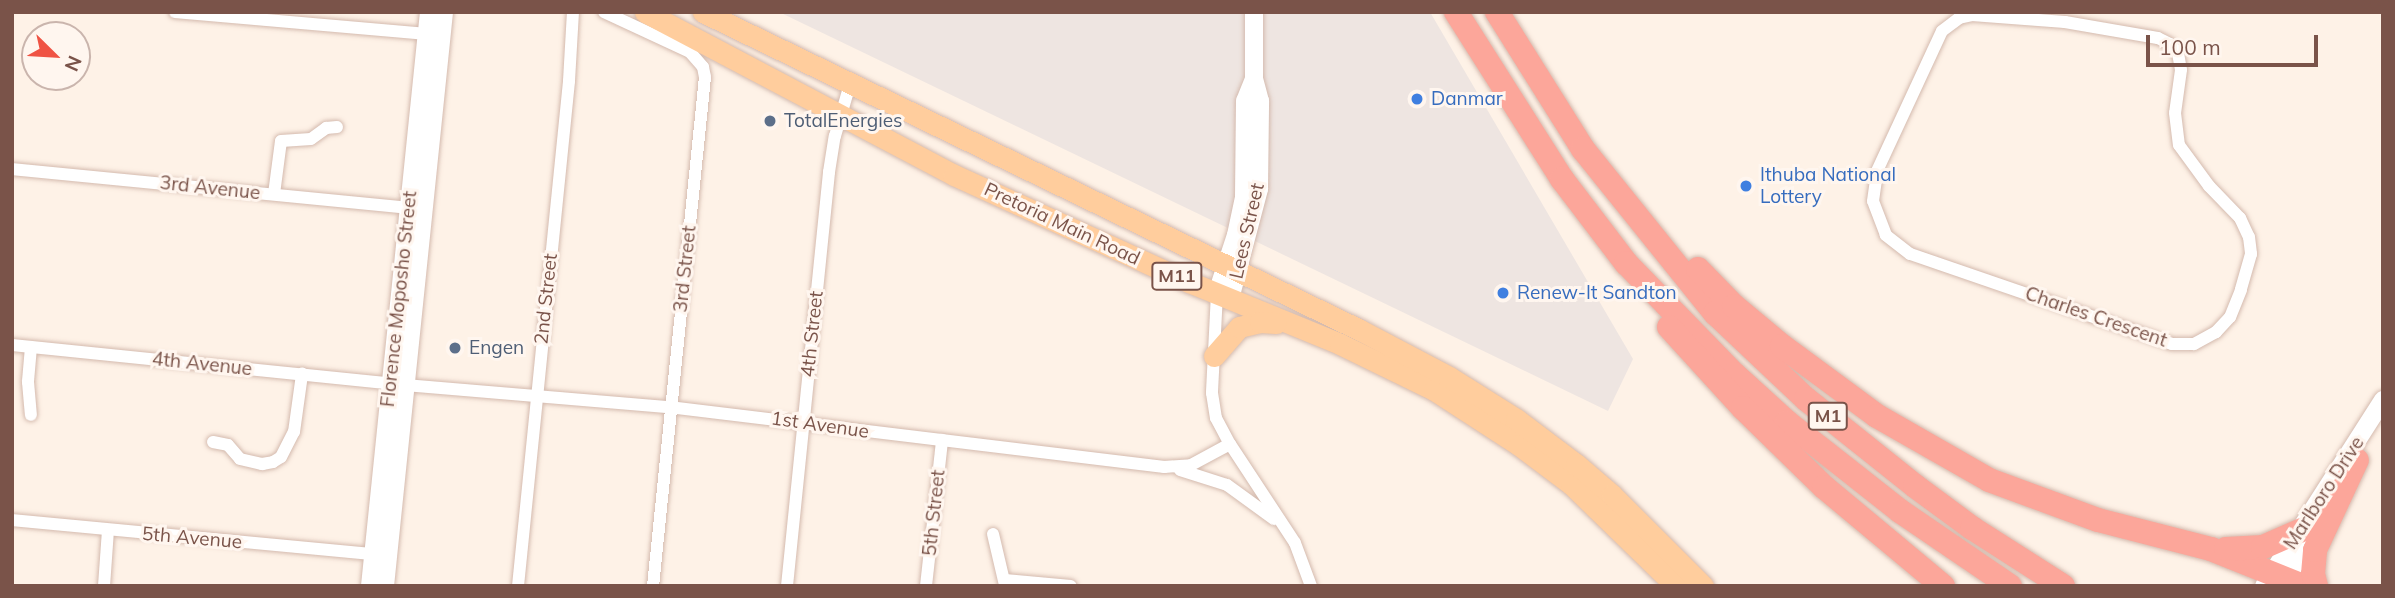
<!DOCTYPE html>
<html>
<head>
<meta charset="utf-8">
<style>
	body { margin:0 }
	#map { position:relative; width:2395px; height:598px; overflow:hidden; background:#fef2e7; font-family:Mulish,sans-serif }
	div>[style] { position:absolute }
	.industrial>* { inset:0; background:#eee5e1 }
	.roads { filter:drop-shadow(0 0 2px #d4baae) drop-shadow(0 0 2px #d4baae) }
	.street>* { height:12px; margin:-6px; padding:0 6px; transform-origin:6px; border-radius:6px; background:#fff }
	.secondary>* { height:18px; margin:-9px; padding:0 9px; transform-origin:9px; border-radius:9px; background:#fff }
	.primary>* { height:21px; margin:-10.5px; padding:0 10.5px; transform-origin:10.5px; border-radius:10.5px; background:#ffcd9d }
	.highway>* { height:24px; margin:-12px; padding:0 12px; transform-origin:12px; border-radius:12px; background:#fca69a }
	.dots>* { width:19px; height:19px; translate:-50% -50%; box-sizing:border-box; border:4px solid #fff6ef; border-radius:50% }
	span { translate:-50% -50%; white-space:nowrap; text-align:center; line-height:1.15; -webkit-text-stroke:6px #fff6ef; paint-order:stroke }
	.shield-label span { padding:2px 5px; background:#fff6ef; border:2px solid; border-radius:5px; -webkit-text-stroke-width:0 }
	.shield-label { font-size:18px; color:#7a5349; font-weight:700 }
	.shop-label { font-size:19px; color:#366cbe }
	.left { translate:0 -50%; text-align:left }
	.service-label { font-size:19px; color:#4e5e75 }
	.street-label { font-size:19px; color:#7a5349 }
	.frame { position:absolute; inset:0; border:14px solid #7a5349; pointer-events:none }
	.north { position:absolute; left:21px; top:21px; width:70px; height:70px; box-sizing:border-box; background:#fff6ef; border:2px solid #cab5ad; border-radius:50%; rotate:114deg; font-size:19px; font-weight:700; line-height:28px; text-align:center; color:#7a5349 }
	.north::after { content:''; display:block; margin:auto; width:24px; height:32px; background:#ef5344; clip-path:polygon(50% 0,100% 100%,50% 72%,0 100%) }
	.scale { position:absolute; left:2146px; top:35px; width:172px; height:32px; box-sizing:border-box; border:4px solid #7a5349; border-top:0; padding-left:9px; font-size:21px; line-height:24px; white-space:nowrap; color:#7a5349; -webkit-text-stroke:5px #fff6ef; paint-order:stroke }
</style>
</head>
<body>
<div id="map">
	<div class="industrial">
		<i style="clip-path:polygon(779px 12px,1430px 12px,1633px 359px,1608px 411px)"></i>
	</div>
	<div class="roads">
		<div class="street">
			<i style="left:175px;top:12px;width:253px;rotate:5deg"></i>
			<i style="left:604px;top:12px;width:95px;rotate:24.9deg"></i>
			<i style="left:690px;top:52px;width:20px;rotate:49deg"></i>
			<i style="left:703px;top:67px;width:10px;rotate:79deg"></i>
			<i style="left:705px;top:77px;width:512px;rotate:95.83deg"></i>
			<i style="left:1972px;top:15px;width:93px;rotate:4.3deg"></i>
			<i style="left:2065px;top:22px;width:94px;rotate:9.8deg"></i>
			<i style="left:2158px;top:38px;width:13px;rotate:27deg"></i>
			<i style="left:2170px;top:44px;width:12px;rotate:48deg"></i>
			<i style="left:2178px;top:53px;width:17px;rotate:80deg"></i>
			<i style="left:2181px;top:70px;width:43px;rotate:97.9deg"></i>
			<i style="left:2175px;top:113px;width:32px;rotate:83deg"></i>
			<i style="left:2179px;top:145px;width:51px;rotate:53.8deg"></i>
			<i style="left:2209px;top:186px;width:45px;rotate:45.9deg"></i>
			<i style="left:2240px;top:218px;width:21px;rotate:65deg"></i>
			<i style="left:2249px;top:237px;width:17px;rotate:83deg"></i>
			<i style="left:2251px;top:254px;width:37px;rotate:106deg"></i>
			<i style="left:2241px;top:290px;width:29px;rotate:112deg"></i>
			<i style="left:2230px;top:317px;width:21px;rotate:133deg"></i>
			<i style="left:2216px;top:332px;width:25px;rotate:151deg"></i>
			<i style="left:2194px;top:344px;width:22px;rotate:180deg"></i>
			<i style="left:2172px;top:344px;width:277px;rotate:-161deg"></i>
			<i style="left:1910px;top:254px;width:31px;rotate:-142deg"></i>
			<i style="left:1886px;top:235px;width:36px;rotate:-111deg"></i>
			<i style="left:1873px;top:201px;width:30px;rotate:-82deg"></i>
			<i style="left:1877px;top:171px;width:154px;rotate:-65.1deg"></i>
			<i style="left:1942px;top:31px;width:21px;rotate:-37deg"></i>
			<i style="left:1959px;top:18px;width:13px;rotate:-13deg"></i>
			<i style="left:12px;top:169px;width:399px;rotate:5.6deg"></i>
			<i style="left:274px;top:194px;width:53px;rotate:-82.5deg"></i>
			<i style="left:281px;top:141px;width:30px;rotate:-4deg"></i>
			<i style="left:311px;top:139px;width:19px;rotate:-36deg"></i>
			<i style="left:326px;top:128px;width:11px;rotate:-5deg"></i>
			<i style="left:1217px;top:293px;width:100px;rotate:92.9deg"></i>
			<i style="left:1212px;top:393px;width:25px;rotate:81deg"></i>
			<i style="left:1216px;top:418px;width:30px;rotate:62deg"></i>
			<i style="left:1230px;top:444px;width:118px;rotate:56.7deg"></i>
			<i style="left:1295px;top:543px;width:46px;rotate:69.6deg"></i>
			<i style="left:12px;top:345px;width:395px;rotate:5.8deg"></i>
			<i style="left:405px;top:385px;width:265px;rotate:4.8deg"></i>
			<i style="left:669px;top:407px;width:499px;rotate:6.9deg"></i>
			<i style="left:1164px;top:467px;width:27px;rotate:-4deg"></i>
			<i style="left:1191px;top:465px;width:44px;rotate:-28.3deg"></i>
			<i style="left:31px;top:347px;width:35px;rotate:95deg"></i>
			<i style="left:28px;top:382px;width:33px;rotate:85deg"></i>
			<i style="left:213px;top:442px;width:15px;rotate:11deg"></i>
			<i style="left:228px;top:445px;width:18px;rotate:49deg"></i>
			<i style="left:240px;top:459px;width:23px;rotate:13deg"></i>
			<i style="left:262px;top:464px;width:11px;rotate:-10deg"></i>
			<i style="left:273px;top:462px;width:9px;rotate:-32deg"></i>
			<i style="left:281px;top:457px;width:28px;rotate:-63deg"></i>
			<i style="left:294px;top:432px;width:59px;rotate:-82.1deg"></i>
			<i style="left:1180px;top:470px;width:49px;rotate:17.7deg"></i>
			<i style="left:1227px;top:485px;width:58px;rotate:35.9deg"></i>
			<i style="left:12px;top:520px;width:363px;rotate:5.4deg"></i>
			<i style="left:993px;top:534px;width:52px;rotate:76.8deg"></i>
			<i style="left:1005px;top:580px;width:66px;rotate:5.2deg"></i>
			<i style="left:104px;top:586px;width:56px;rotate:-85.9deg"></i>
			<i style="left:518px;top:586px;width:508px;rotate:-84.23deg"></i>
			<i style="left:569px;top:81px;width:69px;rotate:-86.7deg"></i>
			<i style="left:787px;top:586px;width:416px;rotate:-84.2deg"></i>
			<i style="left:829px;top:172px;width:36px;rotate:-81deg"></i>
			<i style="left:835px;top:136px;width:54px;rotate:-73.9deg"></i>
			<i style="left:926px;top:586px;width:147px;rotate:-83.7deg"></i>
		</div>
		<div class="secondary">
			<i style="left:1217px;top:293px;width:61px;rotate:-71.9deg"></i>
			<i style="left:1236px;top:235px;width:40px;rotate:-78deg"></i>
			<i style="left:1244px;top:196px;width:95px;rotate:-89.4deg"></i>
			<i style="left:1245px;top:101px;width:24px;rotate:-68deg"></i>
			<i style="left:1230px;top:299px;width:114px;rotate:-75.2deg"></i>
			<i style="left:1259px;top:189px;width:88px;rotate:-89.3deg"></i>
			<i style="left:1260px;top:101px;width:23px;rotate:-105deg"></i>
			<i style="left:1254px;top:79px;width:67px;rotate:-90deg"></i>
			<i style="left:370px;top:586px;width:577px;rotate:-84.13deg"></i>
			<i style="left:385px;top:586px;width:577px;rotate:-84.13deg"></i>
			<i style="left:2264px;top:586px;width:221px;rotate:-57.4deg"></i>
			<i style="left:2282px;top:586px;width:63px;rotate:-59.3deg"></i>
		</div>
		<div class="primary">
			<i style="left:645px;top:12px;width:349px;rotate:27.8deg"></i>
			<i style="left:954px;top:175px;width:258px;rotate:24.5deg"></i>
			<i style="left:1189px;top:282px;width:163px;rotate:22.3deg"></i>
			<i style="left:1340px;top:344px;width:105px;rotate:26.1deg"></i>
			<i style="left:1434px;top:390px;width:101px;rotate:32.9deg"></i>
			<i style="left:1519px;top:445px;width:65px;rotate:36.9deg"></i>
			<i style="left:1571px;top:484px;width:146px;rotate:44.2deg"></i>
			<i style="left:703px;top:12px;width:730px;rotate:25.83deg"></i>
			<i style="left:1360px;top:330px;width:101px;rotate:27.8deg"></i>
			<i style="left:1449px;top:377px;width:79px;rotate:32.1deg"></i>
			<i style="left:1516px;top:419px;width:75px;rotate:36.9deg"></i>
			<i style="left:1576px;top:464px;width:48px;rotate:40.7deg"></i>
			<i style="left:1612px;top:495px;width:129px;rotate:45deg"></i>
			<i style="left:1214px;top:356px;width:38px;rotate:-49deg"></i>
			<i style="left:1239px;top:327px;width:22px;rotate:-13deg"></i>
			<i style="left:1260px;top:322px;width:16px;rotate:4deg"></i>
		</div>
		<div class="highway">
			<i style="left:1456px;top:12px;width:198px;rotate:57.6deg"></i>
			<i style="left:1562px;top:179px;width:106px;rotate:52.7deg"></i>
			<i style="left:1626px;top:263px;width:155px;rotate:45.8deg"></i>
			<i style="left:1734px;top:374px;width:72px;rotate:42.2deg"></i>
			<i style="left:1787px;top:422px;width:144px;rotate:38.2deg"></i>
			<i style="left:1900px;top:511px;width:133px;rotate:34.3deg"></i>
			<i style="left:1497px;top:12px;width:162px;rotate:57.9deg"></i>
			<i style="left:1583px;top:149px;width:211px;rotate:51.2deg"></i>
			<i style="left:1715px;top:313px;width:125px;rotate:43.4deg"></i>
			<i style="left:1806px;top:399px;width:139px;rotate:38.6deg"></i>
			<i style="left:1915px;top:486px;width:71px;rotate:36.4deg"></i>
			<i style="left:1972px;top:528px;width:108px;rotate:32.5deg"></i>
			<i style="left:1698px;top:269px;width:52px;rotate:45.8deg"></i>
			<i style="left:1734px;top:306px;width:62px;rotate:39.8deg"></i>
			<i style="left:1782px;top:346px;width:118px;rotate:36.4deg"></i>
			<i style="left:1877px;top:416px;width:129px;rotate:29.7deg"></i>
			<i style="left:1989px;top:480px;width:116px;rotate:20.2deg"></i>
			<i style="left:2098px;top:520px;width:117px;rotate:14.4deg"></i>
			<i style="left:2211px;top:549px;width:99px;rotate:21.9deg"></i>
			<i style="left:1669px;top:327px;width:110px;rotate:47.6deg"></i>
			<i style="left:1743px;top:408px;width:113px;rotate:44.3deg"></i>
			<i style="left:1824px;top:487px;width:155px;rotate:39.8deg"></i>
			<i style="left:2226px;top:549px;width:37px;rotate:-3deg"></i>
			<i style="left:2263px;top:547px;width:43px;rotate:-23.6deg"></i>
			<i style="left:2316px;top:586px;width:12px;rotate:-104deg"></i>
			<i style="left:2313px;top:574px;width:24px;rotate:-85deg"></i>
			<i style="left:2315px;top:550px;width:99px;rotate:-65deg"></i>
		</div>
	</div>
	<div class="dots">
		<i style="left:1417px;top:99px;background:#3f7fe0"></i>
		<i style="left:770px;top:121px;background:#5c6f8a"></i>
		<i style="left:1746px;top:186px;background:#3f7fe0"></i>
		<i style="left:1503px;top:293px;background:#3f7fe0"></i>
		<i style="left:455px;top:348px;background:#5c6f8a"></i>
	</div>
	<div class="shield-label">
		<span style="left:1177px;top:276px">M11</span>
		<span style="left:1828px;top:416px">M1</span>
	</div>
	<div class="shop-label">
		<span class="left" style="left:1431px;top:99px">Danmar</span>
		<span class="left" style="left:1760px;top:186px">Ithuba National<br>Lottery</span>
		<span class="left" style="left:1517px;top:293px">Renew-It Sandton</span>
	</div>
	<div class="service-label">
		<span class="left" style="left:784px;top:121px">TotalEnergies</span>
		<span class="left" style="left:469px;top:348px">Engen</span>
	</div>
	<div class="street-label">
		<span style="left:210px;top:188px;rotate:6deg">3rd Avenue</span>
		<span style="left:1062px;top:224px;rotate:25deg">Pretoria Main Road</span>
		<span style="left:1247px;top:231px;rotate:-77deg">Lees Street</span>
		<span style="left:685px;top:269px;rotate:-84deg">3rd Street</span>
		<span style="left:399px;top:299px;rotate:-84deg">Florence Moposho Street</span>
		<span style="left:546px;top:299px;rotate:-84deg">2nd Street</span>
		<span style="left:2096px;top:317px;rotate:19deg">Charles Crescent</span>
		<span style="left:812px;top:334px;rotate:-84deg">4th Street</span>
		<span style="left:202px;top:364px;rotate:6deg">4th Avenue</span>
		<span style="left:820px;top:425px;rotate:8deg">1st Avenue</span>
		<span style="left:2324px;top:493px;rotate:-57deg">Marlboro Drive</span>
		<span style="left:934px;top:513px;rotate:-84deg">5th Street</span>
		<span style="left:192px;top:538px;rotate:5deg">5th Avenue</span>
	</div>
	<div class="frame"></div>
	<div class="north">N</div>
	<div class="scale">100 m</div>
</div>
</body>
</html>
